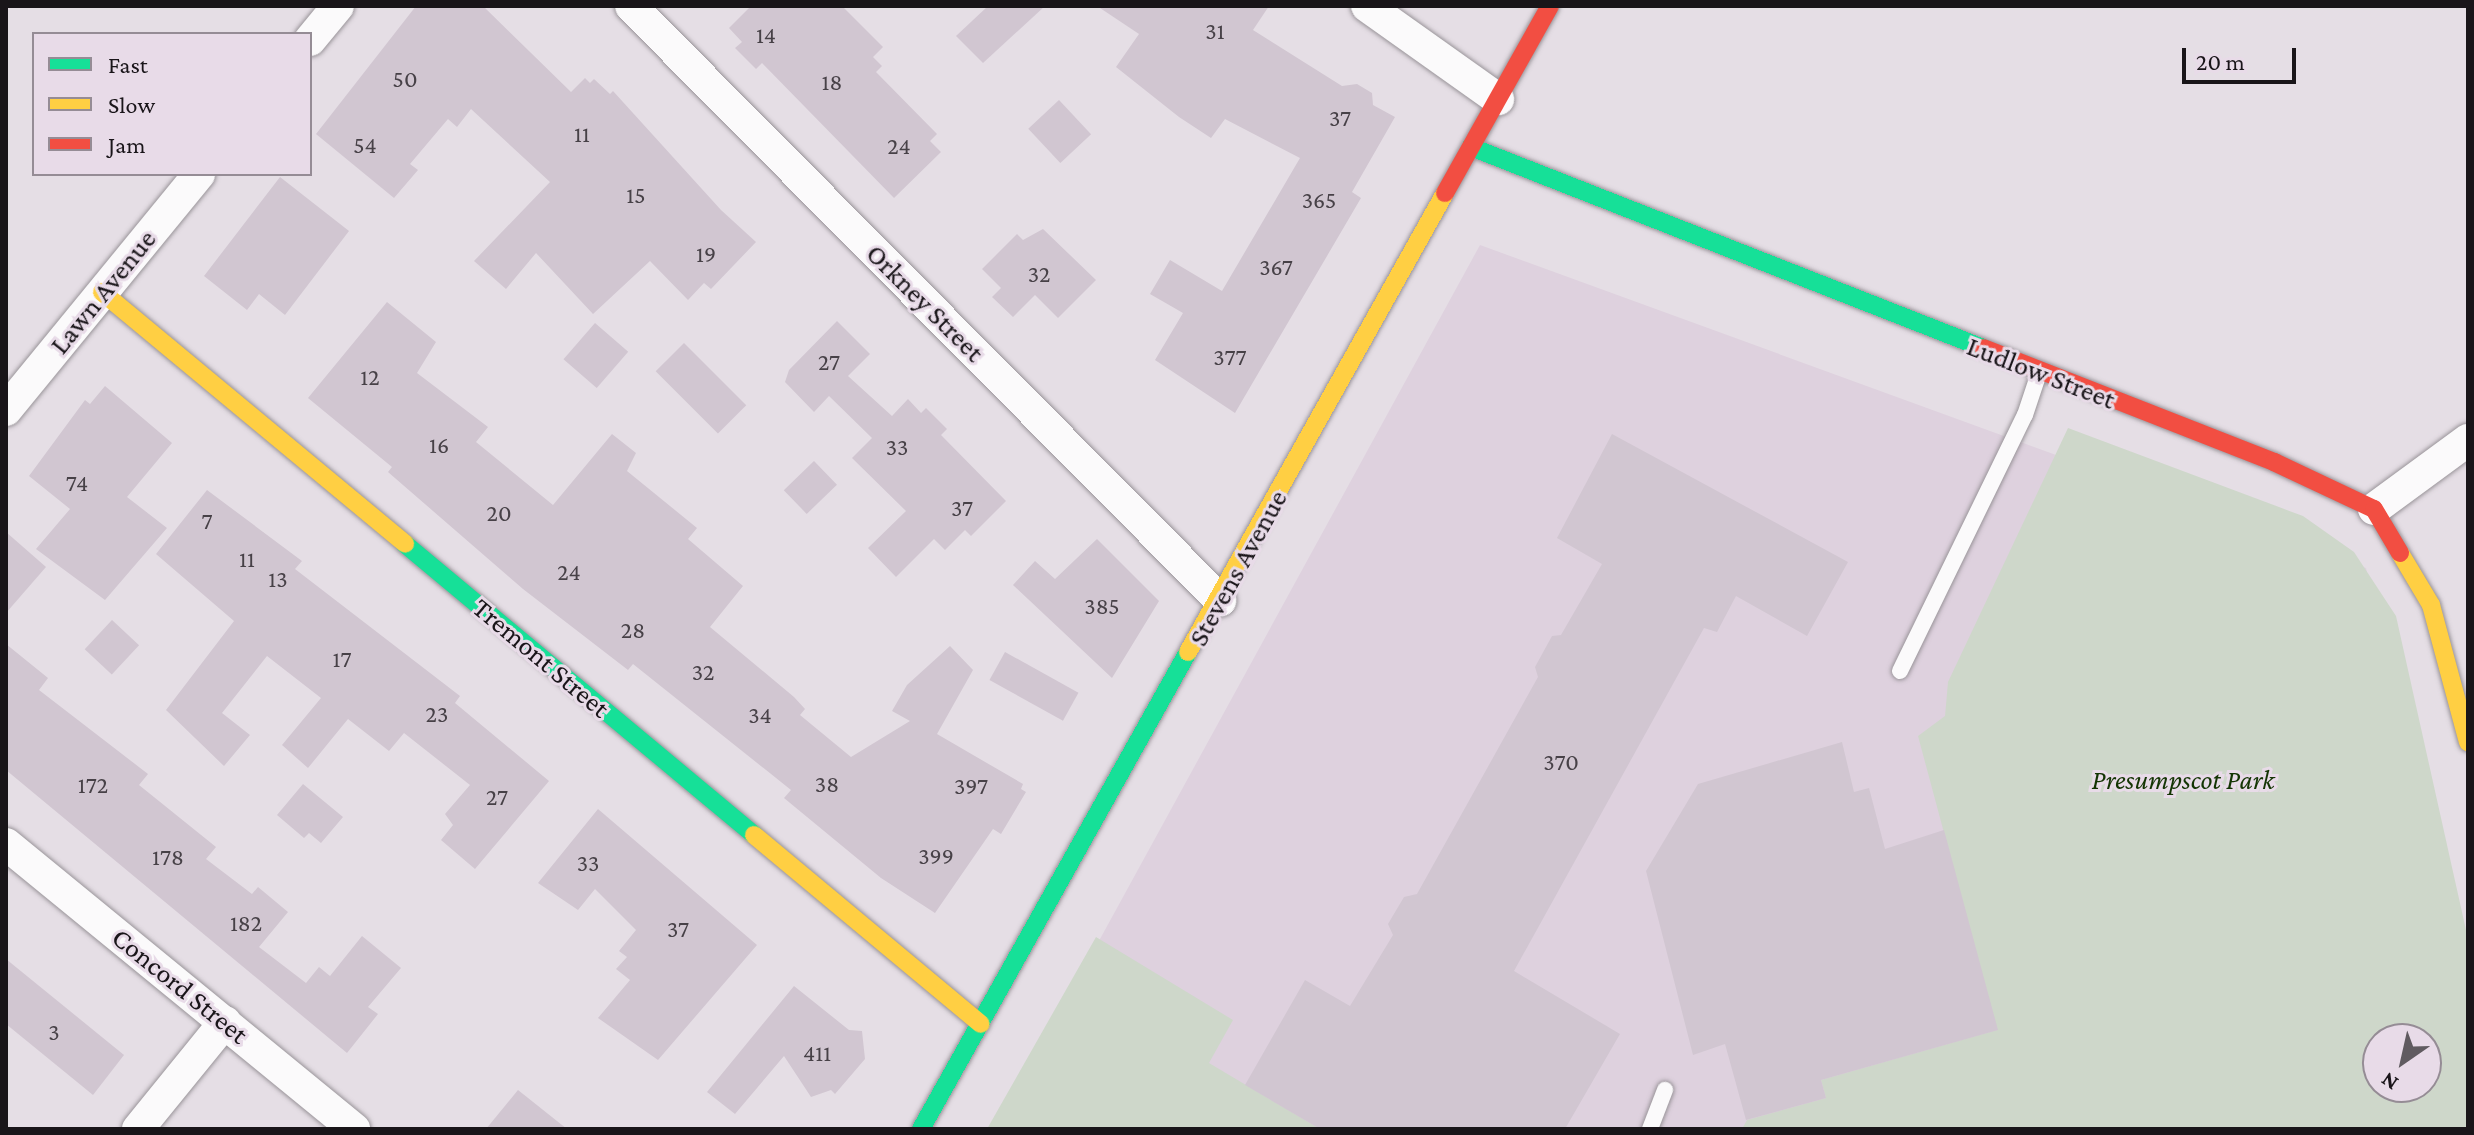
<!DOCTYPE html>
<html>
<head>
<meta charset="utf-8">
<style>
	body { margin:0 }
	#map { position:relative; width:2474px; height:1135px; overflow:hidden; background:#e5dee5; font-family:"Crimson Pro",serif }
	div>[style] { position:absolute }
	.built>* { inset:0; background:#ded1de }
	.green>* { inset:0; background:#ced7ca }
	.building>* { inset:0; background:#d1c6d1; transform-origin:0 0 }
	.roads { filter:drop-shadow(0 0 2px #999499) drop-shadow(0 0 2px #999499) }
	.lane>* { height:16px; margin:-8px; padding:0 8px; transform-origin:8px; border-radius:8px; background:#fbfafb }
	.street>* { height:32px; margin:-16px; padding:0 16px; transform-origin:16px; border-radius:16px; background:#fbfafb }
	.fast>* { height:18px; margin:-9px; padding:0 9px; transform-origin:9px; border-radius:9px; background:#16e098 }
	.slow>* { height:18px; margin:-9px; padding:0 9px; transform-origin:9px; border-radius:9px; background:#ffcf43 }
	.jam>* { height:18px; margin:-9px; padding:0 9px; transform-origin:9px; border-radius:9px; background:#f24e42 }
	span { translate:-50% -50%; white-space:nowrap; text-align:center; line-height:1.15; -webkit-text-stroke:6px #e8dbe8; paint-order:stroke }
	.number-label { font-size:24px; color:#474147 }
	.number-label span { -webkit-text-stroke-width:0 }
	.street-label { font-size:28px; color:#191519 }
	.park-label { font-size:28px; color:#143504; font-style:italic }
	.frame { position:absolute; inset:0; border:8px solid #191519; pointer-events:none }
	.legend { position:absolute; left:32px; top:32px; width:280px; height:144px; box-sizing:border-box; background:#e8dbe8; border:2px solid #958c95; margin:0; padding:10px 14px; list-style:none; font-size:24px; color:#191519 }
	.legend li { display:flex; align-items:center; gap:16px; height:40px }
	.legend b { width:40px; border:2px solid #958c95 }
	.north { position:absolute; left:2362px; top:1023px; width:80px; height:80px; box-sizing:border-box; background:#e8dbe8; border:2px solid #958c95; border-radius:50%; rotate:214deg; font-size:22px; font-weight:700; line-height:32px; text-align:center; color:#191519 }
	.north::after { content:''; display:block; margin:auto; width:28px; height:36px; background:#605b60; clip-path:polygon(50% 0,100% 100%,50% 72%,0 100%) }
	.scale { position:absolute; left:2182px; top:48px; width:114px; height:36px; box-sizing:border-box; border:4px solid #191519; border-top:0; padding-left:10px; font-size:24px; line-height:28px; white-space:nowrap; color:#191519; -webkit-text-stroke:6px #e8dbe8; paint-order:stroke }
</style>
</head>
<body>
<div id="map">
	<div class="built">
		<i style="clip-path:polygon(evenodd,1480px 245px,2366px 568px,2468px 1023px,2468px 1129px,996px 1129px,1480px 245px,2378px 1039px,2426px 1039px,2426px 1087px,2378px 1087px,2378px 1039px)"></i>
	</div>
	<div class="green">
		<i style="clip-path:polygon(evenodd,2068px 428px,2303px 516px,2354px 552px,2396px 616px,2468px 939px,2468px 1129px,1742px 1129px,1747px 1120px,1826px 1098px,1821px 1080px,1997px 1030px,1918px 736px,1945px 716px,1948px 682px,2068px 428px,2378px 1039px,2426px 1039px,2426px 1087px,2378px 1087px,2378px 1039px)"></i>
		<i style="clip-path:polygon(1096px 937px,1233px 1020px,1209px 1063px,1320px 1129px,987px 1129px)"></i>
	</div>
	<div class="building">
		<i style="clip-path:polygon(416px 6px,483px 6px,571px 92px,585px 78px,590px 83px,594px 79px,610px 94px,613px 91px,721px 210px,756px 242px,711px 289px,704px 283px,688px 300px,650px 261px,593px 314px,536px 253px,506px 289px,474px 261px,550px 182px,471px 109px,457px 127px,448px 119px,410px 164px,418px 170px,394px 198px,316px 134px)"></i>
		<i style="clip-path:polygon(751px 6px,842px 6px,883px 47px,873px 57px,882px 66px,876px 72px,937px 134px,930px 141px,941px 152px,894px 198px,762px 63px,756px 69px,735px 48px,742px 42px,729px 28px)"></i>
		<i style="clip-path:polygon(988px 6px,1045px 6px,983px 63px,956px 36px)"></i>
		<i style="clip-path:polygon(1097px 6px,1269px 6px,1253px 30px,1342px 86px,1357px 84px,1372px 93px,1373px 105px,1395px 117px,1352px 192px,1361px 198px,1235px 413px,1155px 360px,1183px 313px,1150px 294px,1170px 260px,1222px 291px,1300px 158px,1225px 119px,1211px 138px,1179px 117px,1116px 67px,1139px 34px)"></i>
		<i style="left:1059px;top:100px;width:47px;height:42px;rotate:47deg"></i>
		<i style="clip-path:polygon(280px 177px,349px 231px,285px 315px,259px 294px,247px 310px,204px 276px)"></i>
		<i style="clip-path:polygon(1043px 229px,1096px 280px,1058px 318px,1035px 295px,1013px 317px,992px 297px,1001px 288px,982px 269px,1017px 234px,1023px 240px)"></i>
		<i style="clip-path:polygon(387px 302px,436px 342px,417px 373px,488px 427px,476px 442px,553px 505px,612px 434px,636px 453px,627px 471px,697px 528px,688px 539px,743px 586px,710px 627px,794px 697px,805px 709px,800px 715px,851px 757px,910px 721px,892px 711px,907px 685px,950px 646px,973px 670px,937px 734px,1023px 784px,1021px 789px,1026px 792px,1001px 834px,993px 829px,935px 913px,881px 878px,784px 798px,791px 790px,633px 664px,628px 670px,523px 589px,388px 472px,392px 467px,308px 398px)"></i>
		<i style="clip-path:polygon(837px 321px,870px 354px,848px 376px,892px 416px,908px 399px,921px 413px,926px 408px,947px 429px,941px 435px,1006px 501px,971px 536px,965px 530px,945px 550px,934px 539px,896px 577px,868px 548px,906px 511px,852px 458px,872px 438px,829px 396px,814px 412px,785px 382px,789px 370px)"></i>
		<i style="left:595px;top:323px;width:44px;height:48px;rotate:41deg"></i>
		<i style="left:684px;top:343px;width:88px;height:40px;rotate:45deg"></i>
		<i style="clip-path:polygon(105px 386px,172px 443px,127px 497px,167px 528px,105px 600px,36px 549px,70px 509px,29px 476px,85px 400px,90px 404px)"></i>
		<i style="clip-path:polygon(1612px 434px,1848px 562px,1807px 636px,1736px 596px,1717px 632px,1704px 628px,1514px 971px,1620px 1034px,1565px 1129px,1320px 1129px,1245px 1085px,1305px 980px,1350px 1006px,1393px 935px,1388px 924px,1404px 897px,1417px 894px,1538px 677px,1535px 667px,1552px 636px,1561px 635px,1602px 564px,1557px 538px)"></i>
		<i style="left:814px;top:461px;width:33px;height:42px;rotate:46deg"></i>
		<i style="clip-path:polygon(207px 490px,302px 561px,295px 569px,460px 696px,455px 703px,549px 781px,475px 869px,441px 840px,453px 825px,445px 814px,470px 785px,404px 733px,389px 751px,348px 719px,308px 768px,282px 745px,321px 698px,267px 656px,222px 713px,250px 735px,224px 766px,166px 710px,234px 621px,156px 554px)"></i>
		<i style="clip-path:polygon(6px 532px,46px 567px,6px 613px)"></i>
		<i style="clip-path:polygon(1097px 539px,1159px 601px,1112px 678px,1013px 585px,1035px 561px,1055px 579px)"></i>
		<i style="left:112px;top:620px;width:37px;height:40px;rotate:43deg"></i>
		<i style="clip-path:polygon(6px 644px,48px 678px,39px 690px,148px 774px,139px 785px,216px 847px,206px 859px,252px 894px,258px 887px,288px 912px,259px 947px,306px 983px,319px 967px,330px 976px,362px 936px,401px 968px,368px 1007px,378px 1014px,347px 1053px,6px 770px)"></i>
		<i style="left:1005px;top:652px;width:84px;height:32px;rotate:29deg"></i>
		<i style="clip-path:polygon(1842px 742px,1854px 792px,1869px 788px,1885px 849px,1944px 830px,1998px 1030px,1821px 1080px,1826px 1098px,1746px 1120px,1725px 1044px,1693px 1055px,1646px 871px,1698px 784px)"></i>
		<i style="clip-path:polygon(303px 784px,343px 817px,321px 843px,309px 833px,304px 838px,277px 815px)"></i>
		<i style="clip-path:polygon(598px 809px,757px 945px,658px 1060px,598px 1018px,630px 980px,616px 969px,627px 957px,619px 951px,636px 930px,595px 889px,578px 910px,538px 883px)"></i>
		<i style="clip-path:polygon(6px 959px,124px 1055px,93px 1095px,6px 1024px)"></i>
		<i style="clip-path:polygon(794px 986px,849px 1030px,862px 1031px,865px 1059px,835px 1094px,831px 1090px,811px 1097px,784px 1056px,735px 1114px,707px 1092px)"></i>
		<i style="clip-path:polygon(518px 1090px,567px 1129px,486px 1129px)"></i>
	</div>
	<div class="roads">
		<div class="lane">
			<i style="left:1900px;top:671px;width:285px;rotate:-64deg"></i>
			<i style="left:2025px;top:415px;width:44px;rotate:-71.6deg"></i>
			<i style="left:1650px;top:1129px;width:42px;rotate:-69deg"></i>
		</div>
		<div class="street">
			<i style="left:631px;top:6px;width:837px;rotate:45.24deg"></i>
			<i style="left:1367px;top:6px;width:161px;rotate:35.4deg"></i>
			<i style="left:310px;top:40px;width:44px;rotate:-50.5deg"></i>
			<i style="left:6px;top:410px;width:305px;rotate:-50.7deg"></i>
			<i style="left:2374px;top:509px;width:117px;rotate:-36.3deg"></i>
			<i style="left:6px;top:844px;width:450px;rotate:39.3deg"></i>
			<i style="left:138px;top:1129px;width:138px;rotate:-50.9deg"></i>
		</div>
		<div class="fast">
			<i style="left:1471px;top:147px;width:550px;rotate:21.43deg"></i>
			<i style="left:405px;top:544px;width:454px;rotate:39.8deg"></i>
			<i style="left:921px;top:1129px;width:547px;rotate:-60.76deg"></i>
		</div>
		<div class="slow">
			<i style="left:102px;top:292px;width:394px;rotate:39.7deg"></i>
			<i style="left:2400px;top:553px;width:61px;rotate:59.2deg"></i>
			<i style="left:2431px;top:605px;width:142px;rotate:74.9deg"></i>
			<i style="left:1188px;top:652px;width:526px;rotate:-60.75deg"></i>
			<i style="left:754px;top:835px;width:295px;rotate:39.8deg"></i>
		</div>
		<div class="jam">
			<i style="left:1445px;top:193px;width:214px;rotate:-60.7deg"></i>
			<i style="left:1983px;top:348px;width:313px;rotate:21.4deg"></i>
			<i style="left:2274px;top:462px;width:110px;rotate:25.2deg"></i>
			<i style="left:2374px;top:509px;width:51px;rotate:59.4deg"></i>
		</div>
	</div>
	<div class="number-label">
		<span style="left:1215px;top:31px">31</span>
		<span style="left:766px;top:35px">14</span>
		<span style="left:405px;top:79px">50</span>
		<span style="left:832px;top:82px">18</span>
		<span style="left:1340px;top:118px">37</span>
		<span style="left:582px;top:134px">11</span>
		<span style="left:365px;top:145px">54</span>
		<span style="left:899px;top:146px">24</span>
		<span style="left:636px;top:195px">15</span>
		<span style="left:1319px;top:200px">365</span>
		<span style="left:706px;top:254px">19</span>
		<span style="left:1276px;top:267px">367</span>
		<span style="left:1039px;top:274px">32</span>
		<span style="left:1230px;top:357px">377</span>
		<span style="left:829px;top:362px">27</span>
		<span style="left:370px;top:377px">12</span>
		<span style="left:439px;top:445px">16</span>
		<span style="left:897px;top:447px">33</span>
		<span style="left:77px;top:483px">74</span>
		<span style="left:962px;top:508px">37</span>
		<span style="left:499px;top:513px">20</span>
		<span style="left:207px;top:521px">7</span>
		<span style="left:247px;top:559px">11</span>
		<span style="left:569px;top:572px">24</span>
		<span style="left:278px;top:579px">13</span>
		<span style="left:1102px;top:606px">385</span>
		<span style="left:633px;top:630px">28</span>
		<span style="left:342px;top:659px">17</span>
		<span style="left:703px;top:672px">32</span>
		<span style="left:437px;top:714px">23</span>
		<span style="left:760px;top:715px">34</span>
		<span style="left:1561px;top:762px">370</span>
		<span style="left:827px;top:784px">38</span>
		<span style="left:93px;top:785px">172</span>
		<span style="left:971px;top:786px">397</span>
		<span style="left:497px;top:797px">27</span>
		<span style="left:936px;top:856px">399</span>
		<span style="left:168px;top:857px">178</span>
		<span style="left:588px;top:863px">33</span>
		<span style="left:246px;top:923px">182</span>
		<span style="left:678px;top:929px">37</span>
		<span style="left:54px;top:1032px">3</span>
		<span style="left:817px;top:1053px">411</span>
	</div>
	<div class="street-label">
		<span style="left:103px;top:292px;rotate:-51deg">Lawn Avenue</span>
		<span style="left:925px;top:303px;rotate:45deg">Orkney Street</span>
		<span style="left:2041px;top:373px;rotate:21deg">Ludlow Street</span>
		<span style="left:1238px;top:568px;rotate:-61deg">Stevens Avenue</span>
		<span style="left:541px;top:658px;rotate:40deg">Tremont Street</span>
		<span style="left:180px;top:986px;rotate:39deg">Concord Street</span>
	</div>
	<div class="park-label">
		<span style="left:2183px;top:780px">Presumpscot Park</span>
	</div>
	<div class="frame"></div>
	<ul class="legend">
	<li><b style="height:10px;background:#16e098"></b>Fast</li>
	<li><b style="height:10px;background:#ffcf43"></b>Slow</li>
	<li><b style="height:10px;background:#f24e42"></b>Jam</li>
	</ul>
	<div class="north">N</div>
	<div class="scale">20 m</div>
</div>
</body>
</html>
